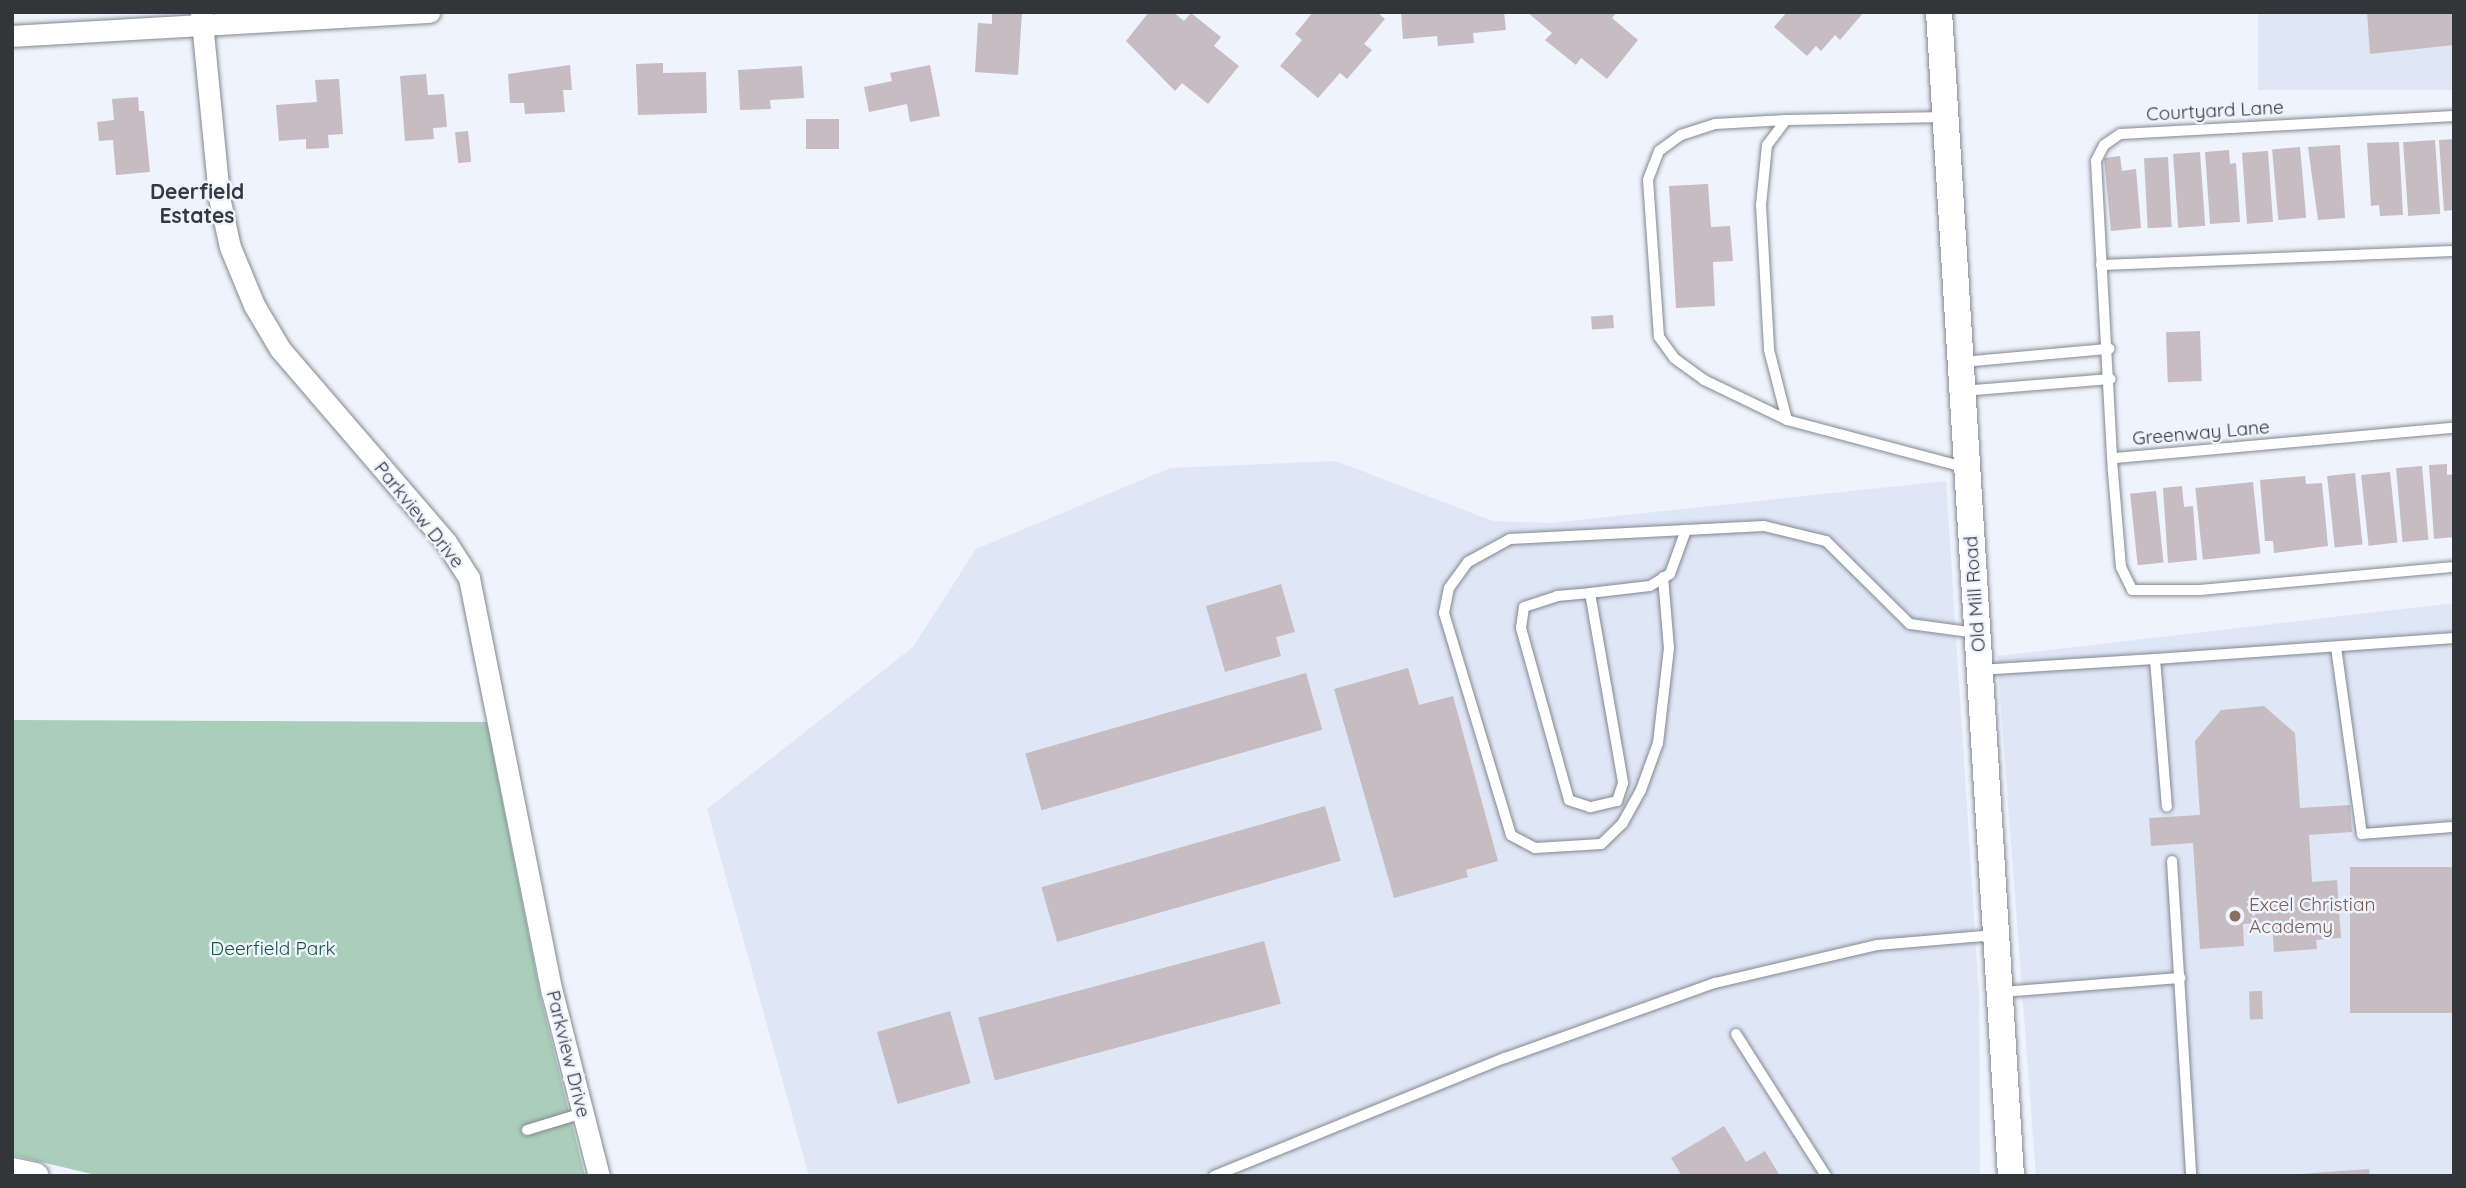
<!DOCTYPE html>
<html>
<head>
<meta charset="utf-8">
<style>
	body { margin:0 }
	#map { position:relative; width:2466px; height:1188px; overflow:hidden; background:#eef3fd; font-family:Quicksand,sans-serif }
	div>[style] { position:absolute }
	.built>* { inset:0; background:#dfe7f7; transform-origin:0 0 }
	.green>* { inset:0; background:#aaceba }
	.building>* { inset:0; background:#c6bcc1; transform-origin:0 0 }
	.roads { filter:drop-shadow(0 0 2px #838890) drop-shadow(0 0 2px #838890) }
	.service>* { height:10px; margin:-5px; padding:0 5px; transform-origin:5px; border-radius:5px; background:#fff }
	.minor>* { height:21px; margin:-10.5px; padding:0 10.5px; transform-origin:10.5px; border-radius:10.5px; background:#fff }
	.tertiary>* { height:26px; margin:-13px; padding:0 13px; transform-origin:13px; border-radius:13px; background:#fff }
	.dots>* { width:19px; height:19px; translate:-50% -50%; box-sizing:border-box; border:4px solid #eef3fd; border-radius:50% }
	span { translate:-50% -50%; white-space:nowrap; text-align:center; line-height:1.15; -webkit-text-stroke:5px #eef3fd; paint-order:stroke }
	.street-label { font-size:19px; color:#333539 }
	.education-label { font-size:19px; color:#785e54 }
	.left { translate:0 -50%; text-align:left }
	.park-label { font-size:19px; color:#17553b }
	.neighbourhood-label { font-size:21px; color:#343840; font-weight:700 }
	.frame { position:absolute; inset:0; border:14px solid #333539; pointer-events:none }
</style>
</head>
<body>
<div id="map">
	<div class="built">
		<i style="left:2258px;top:12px;width:196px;height:78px"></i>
		<i style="clip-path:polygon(1336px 461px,1493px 521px,1551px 523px,1946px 481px,1979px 994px,1980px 1176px,809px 1176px,707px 809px,913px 647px,976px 549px,1170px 468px)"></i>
		<i style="clip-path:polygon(2454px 603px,2454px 1176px,2036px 1176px,1997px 656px)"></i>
	</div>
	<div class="green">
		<i style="clip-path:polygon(12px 720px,487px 722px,541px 999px,585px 1176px,100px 1176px,12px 1155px)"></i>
	</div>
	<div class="building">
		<i style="clip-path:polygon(992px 12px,1022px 12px,1018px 75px,975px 72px,978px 23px,992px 24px)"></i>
		<i style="clip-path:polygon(1149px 12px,1173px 12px,1184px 21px,1191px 13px,1221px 37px,1214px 46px,1239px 66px,1208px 104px,1182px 83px,1175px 91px,1126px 41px)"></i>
		<i style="clip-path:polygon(1313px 12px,1377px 12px,1385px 19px,1364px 44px,1372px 50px,1347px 79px,1340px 73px,1318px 98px,1280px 66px,1302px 40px,1295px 34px)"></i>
		<i style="clip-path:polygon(1401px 12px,1504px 12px,1506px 30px,1473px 33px,1474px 43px,1438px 46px,1437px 36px,1403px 39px)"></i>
		<i style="clip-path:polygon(1527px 12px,1617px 12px,1612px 18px,1638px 40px,1607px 79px,1581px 58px,1576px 65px,1545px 40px,1552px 33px)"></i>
		<i style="clip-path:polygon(1787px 12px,1864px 12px,1840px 40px,1835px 35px,1821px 51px,1816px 46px,1807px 56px,1774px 27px)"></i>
		<i style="clip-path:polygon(2367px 12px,2454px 12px,2454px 45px,2370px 54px)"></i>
		<i style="clip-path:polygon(663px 63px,663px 73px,706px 72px,707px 113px,638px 115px,636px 64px)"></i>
		<i style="clip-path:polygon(570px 65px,572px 90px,563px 90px,565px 112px,525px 114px,524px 103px,510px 103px,508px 74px)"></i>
		<i style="clip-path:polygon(930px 65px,940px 116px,910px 122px,907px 104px,869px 112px,864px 87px,892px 81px,890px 73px)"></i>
		<i style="clip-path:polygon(802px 66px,804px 98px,770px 100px,771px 109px,740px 110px,738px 70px)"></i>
		<i style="clip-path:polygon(426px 74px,428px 95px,444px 94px,447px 127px,433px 128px,434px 139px,405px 141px,400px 76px)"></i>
		<i style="clip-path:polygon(339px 79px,343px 134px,328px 135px,329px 148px,306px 149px,306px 139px,279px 141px,276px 105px,317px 102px,315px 80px)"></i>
		<i style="clip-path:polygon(138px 97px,139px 111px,144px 111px,150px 172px,116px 175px,113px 140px,99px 141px,97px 122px,114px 120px,112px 99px)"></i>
		<i style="left:839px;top:119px;width:30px;height:33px;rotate:90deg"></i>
		<i style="left:468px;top:131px;width:31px;height:13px;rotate:84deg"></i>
		<i style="clip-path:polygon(2454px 139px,2454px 210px,2444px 211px,2439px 140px)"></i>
		<i style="left:2435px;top:140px;width:74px;height:32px;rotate:86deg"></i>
		<i style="clip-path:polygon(2399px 142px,2403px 215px,2380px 216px,2379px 205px,2371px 206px,2367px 143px)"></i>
		<i style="clip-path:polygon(2340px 145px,2345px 218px,2318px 220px,2308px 147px)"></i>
		<i style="left:2300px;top:147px;width:71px;height:28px;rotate:85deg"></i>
		<i style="clip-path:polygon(2229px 150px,2230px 164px,2236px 163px,2240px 222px,2210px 224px,2205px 152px)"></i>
		<i style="left:2268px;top:151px;width:71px;height:26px;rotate:86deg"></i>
		<i style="left:2200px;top:152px;width:74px;height:27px;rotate:86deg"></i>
		<i style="clip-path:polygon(2120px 156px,2122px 171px,2136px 169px,2141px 228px,2111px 231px,2104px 158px)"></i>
		<i style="left:2168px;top:157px;width:70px;height:24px;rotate:87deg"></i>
		<i style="clip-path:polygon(1708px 184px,1711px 227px,1730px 226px,1733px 261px,1713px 262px,1715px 306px,1676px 308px,1669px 186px)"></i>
		<i style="left:1613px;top:315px;width:13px;height:22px;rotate:86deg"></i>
		<i style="left:2200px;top:331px;width:50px;height:34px;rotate:88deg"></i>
		<i style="clip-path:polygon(2447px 464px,2447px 475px,2454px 474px,2454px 537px,2434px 539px,2429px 465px)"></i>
		<i style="left:2422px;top:466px;width:74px;height:26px;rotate:85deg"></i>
		<i style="left:2390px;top:472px;width:71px;height:29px;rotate:84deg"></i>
		<i style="left:2355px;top:473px;width:72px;height:28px;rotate:84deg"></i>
		<i style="clip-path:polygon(2305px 476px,2306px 484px,2322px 483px,2328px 546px,2274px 553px,2273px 541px,2265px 541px,2260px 480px)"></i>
		<i style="left:2253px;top:482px;width:72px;height:58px;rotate:84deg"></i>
		<i style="clip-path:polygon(2182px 486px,2184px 507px,2193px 506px,2197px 560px,2168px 563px,2163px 488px)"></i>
		<i style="left:2156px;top:491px;width:72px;height:26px;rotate:84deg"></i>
		<i style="clip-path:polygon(1281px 584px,1295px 632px,1276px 637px,1281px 656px,1225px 672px,1206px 606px)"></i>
		<i style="clip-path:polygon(1408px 668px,1419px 705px,1453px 696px,1498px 861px,1466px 870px,1468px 877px,1394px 898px,1334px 689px)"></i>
		<i style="left:1306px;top:673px;width:59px;height:292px;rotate:74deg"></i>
		<i style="clip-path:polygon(2264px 706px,2295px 733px,2300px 808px,2350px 805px,2352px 832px,2309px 835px,2312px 882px,2337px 880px,2341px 938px,2316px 940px,2317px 949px,2274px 952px,2272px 922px,2243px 924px,2244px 946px,2200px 949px,2193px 843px,2151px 846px,2149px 818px,2200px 815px,2195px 741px,2221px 710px)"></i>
		<i style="left:1325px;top:806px;width:57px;height:295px;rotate:74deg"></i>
		<i style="left:2454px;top:867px;width:146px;height:104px;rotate:90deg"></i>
		<i style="left:1264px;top:941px;width:65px;height:296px;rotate:75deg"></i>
		<i style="left:2262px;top:991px;width:28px;height:13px;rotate:88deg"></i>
		<i style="left:950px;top:1011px;width:75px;height:76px;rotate:74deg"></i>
		<i style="clip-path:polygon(1724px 1126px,1746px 1162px,1765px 1151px,1780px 1176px,1682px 1176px,1671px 1158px)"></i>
		<i style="clip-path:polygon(2369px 1169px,2370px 1176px,2300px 1176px,2300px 1174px)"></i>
	</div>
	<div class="roads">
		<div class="service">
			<i style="left:2454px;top:116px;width:334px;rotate:176.9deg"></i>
			<i style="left:2120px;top:134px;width:19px;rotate:145deg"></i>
			<i style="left:2104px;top:145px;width:18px;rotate:117deg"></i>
			<i style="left:2096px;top:161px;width:311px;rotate:86.9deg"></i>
			<i style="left:2113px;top:472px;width:95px;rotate:85.2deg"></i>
			<i style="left:2121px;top:567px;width:25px;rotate:64deg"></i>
			<i style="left:2132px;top:590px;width:68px"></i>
			<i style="left:2200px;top:590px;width:255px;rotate:-5.2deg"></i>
			<i style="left:1945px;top:117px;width:159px;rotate:178.9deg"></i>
			<i style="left:1786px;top:120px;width:31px;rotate:127deg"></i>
			<i style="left:1767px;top:145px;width:60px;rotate:95.7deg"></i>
			<i style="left:1761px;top:205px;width:145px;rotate:86.8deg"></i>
			<i style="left:1769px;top:350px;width:72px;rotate:75.6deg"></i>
			<i style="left:1787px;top:420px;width:186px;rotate:14.9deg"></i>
			<i style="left:1786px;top:120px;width:71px;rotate:176.8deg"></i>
			<i style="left:1715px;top:124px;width:36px;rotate:162deg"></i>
			<i style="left:1681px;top:135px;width:27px;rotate:144deg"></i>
			<i style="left:1659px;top:151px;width:31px;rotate:111deg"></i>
			<i style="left:1648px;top:180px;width:157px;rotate:86deg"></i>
			<i style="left:1659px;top:337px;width:26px;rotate:54deg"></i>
			<i style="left:1674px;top:358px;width:37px;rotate:36deg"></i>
			<i style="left:1704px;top:380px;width:92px;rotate:25.7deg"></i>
			<i style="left:2101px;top:265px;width:353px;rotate:-2.3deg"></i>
			<i style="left:1962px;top:362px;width:148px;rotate:-5.1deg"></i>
			<i style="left:1962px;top:391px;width:149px;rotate:-4.6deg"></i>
			<i style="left:2115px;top:458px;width:340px;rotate:-5.1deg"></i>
			<i style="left:1663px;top:577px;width:71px;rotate:85.2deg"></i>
			<i style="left:1669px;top:648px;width:96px;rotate:96.6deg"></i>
			<i style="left:1658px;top:743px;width:50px;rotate:109.9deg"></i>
			<i style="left:1641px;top:790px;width:38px;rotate:119deg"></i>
			<i style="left:1623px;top:823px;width:30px;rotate:136deg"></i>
			<i style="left:1601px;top:844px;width:66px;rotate:176.5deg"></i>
			<i style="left:1535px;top:848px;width:27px;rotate:-152deg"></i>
			<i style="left:1511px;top:835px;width:232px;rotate:-106.8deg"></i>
			<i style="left:1444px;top:613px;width:25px;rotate:-79deg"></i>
			<i style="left:1449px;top:588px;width:32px;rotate:-54deg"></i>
			<i style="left:1468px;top:562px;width:48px;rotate:-28.7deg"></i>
			<i style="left:1510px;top:539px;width:176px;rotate:-2.9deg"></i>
			<i style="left:1590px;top:593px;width:193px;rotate:80.1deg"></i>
			<i style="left:1623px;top:783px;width:19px;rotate:108deg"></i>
			<i style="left:1617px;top:801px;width:28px;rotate:167deg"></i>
			<i style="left:1590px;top:807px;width:22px;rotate:-162deg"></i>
			<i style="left:1569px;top:800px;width:179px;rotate:-105.6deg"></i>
			<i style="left:1521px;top:628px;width:21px;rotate:-82deg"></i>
			<i style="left:1524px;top:607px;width:35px;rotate:-18deg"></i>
			<i style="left:1557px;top:596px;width:33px;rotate:-5deg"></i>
			<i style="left:1590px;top:593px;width:60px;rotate:-6.7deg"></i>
			<i style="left:1650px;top:586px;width:23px;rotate:-31deg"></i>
			<i style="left:1670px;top:574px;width:47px;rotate:-70deg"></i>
			<i style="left:1686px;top:530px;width:78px;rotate:-2.9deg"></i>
			<i style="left:1764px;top:526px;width:64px;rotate:13.6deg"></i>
			<i style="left:1826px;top:541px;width:118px;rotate:44.7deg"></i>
			<i style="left:1910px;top:624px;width:68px;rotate:7.7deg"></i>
			<i style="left:2336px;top:647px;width:189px;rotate:82.1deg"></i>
			<i style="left:2362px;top:834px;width:92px;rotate:-4.4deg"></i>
			<i style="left:2155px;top:659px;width:300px;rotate:-4deg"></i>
			<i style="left:1979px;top:670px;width:176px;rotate:-3.6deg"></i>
			<i style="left:2155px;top:659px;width:148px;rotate:85.4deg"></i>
			<i style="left:2172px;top:861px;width:316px;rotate:86.5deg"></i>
			<i style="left:2001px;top:992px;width:180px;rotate:-4.5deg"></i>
			<i style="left:1736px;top:1034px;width:168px;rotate:57.6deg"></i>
			<i style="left:527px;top:1130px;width:59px;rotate:-16.9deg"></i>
			<i style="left:1214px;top:1176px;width:314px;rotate:-22.1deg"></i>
			<i style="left:1505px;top:1058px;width:223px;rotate:-19.7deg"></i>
			<i style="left:1715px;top:983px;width:166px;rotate:-13.2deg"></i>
			<i style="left:1877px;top:945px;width:119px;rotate:-4.8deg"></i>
		</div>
		<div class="minor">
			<i style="left:201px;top:12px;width:186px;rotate:84.4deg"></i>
			<i style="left:219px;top:197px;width:51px;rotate:77.6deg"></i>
			<i style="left:230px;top:247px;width:63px;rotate:67.5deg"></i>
			<i style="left:254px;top:305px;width:51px;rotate:59.4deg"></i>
			<i style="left:280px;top:349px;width:255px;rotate:49.3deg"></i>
			<i style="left:446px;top:542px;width:43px;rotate:57.4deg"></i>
			<i style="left:469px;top:578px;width:422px;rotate:78.7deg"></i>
			<i style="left:552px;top:992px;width:190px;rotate:75.7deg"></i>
			<i style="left:12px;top:36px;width:418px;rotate:-3.3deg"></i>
		</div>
		<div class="tertiary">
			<i style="left:1939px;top:12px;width:1166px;rotate:86.46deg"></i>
			<i style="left:12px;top:1171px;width:24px;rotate:12deg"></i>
		</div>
	</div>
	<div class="dots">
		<i style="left:2235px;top:916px;background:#8d6e63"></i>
	</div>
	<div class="street-label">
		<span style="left:2215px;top:111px;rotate:-3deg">Courtyard Lane</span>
		<span style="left:2201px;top:433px;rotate:-5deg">Greenway Lane</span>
		<span style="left:419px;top:515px;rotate:51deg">Parkview Drive</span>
		<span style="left:1975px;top:594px;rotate:-94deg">Old Mill Road</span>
		<span style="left:568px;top:1054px;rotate:76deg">Parkview Drive</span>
	</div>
	<div class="education-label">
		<span class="left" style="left:2249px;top:916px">Excel Christian<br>Academy</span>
	</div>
	<div class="park-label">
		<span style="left:273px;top:949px">Deerfield Park</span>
	</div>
	<div class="neighbourhood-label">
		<span style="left:197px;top:203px">Deerfield<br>Estates</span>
	</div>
	<div class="frame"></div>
</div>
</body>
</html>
